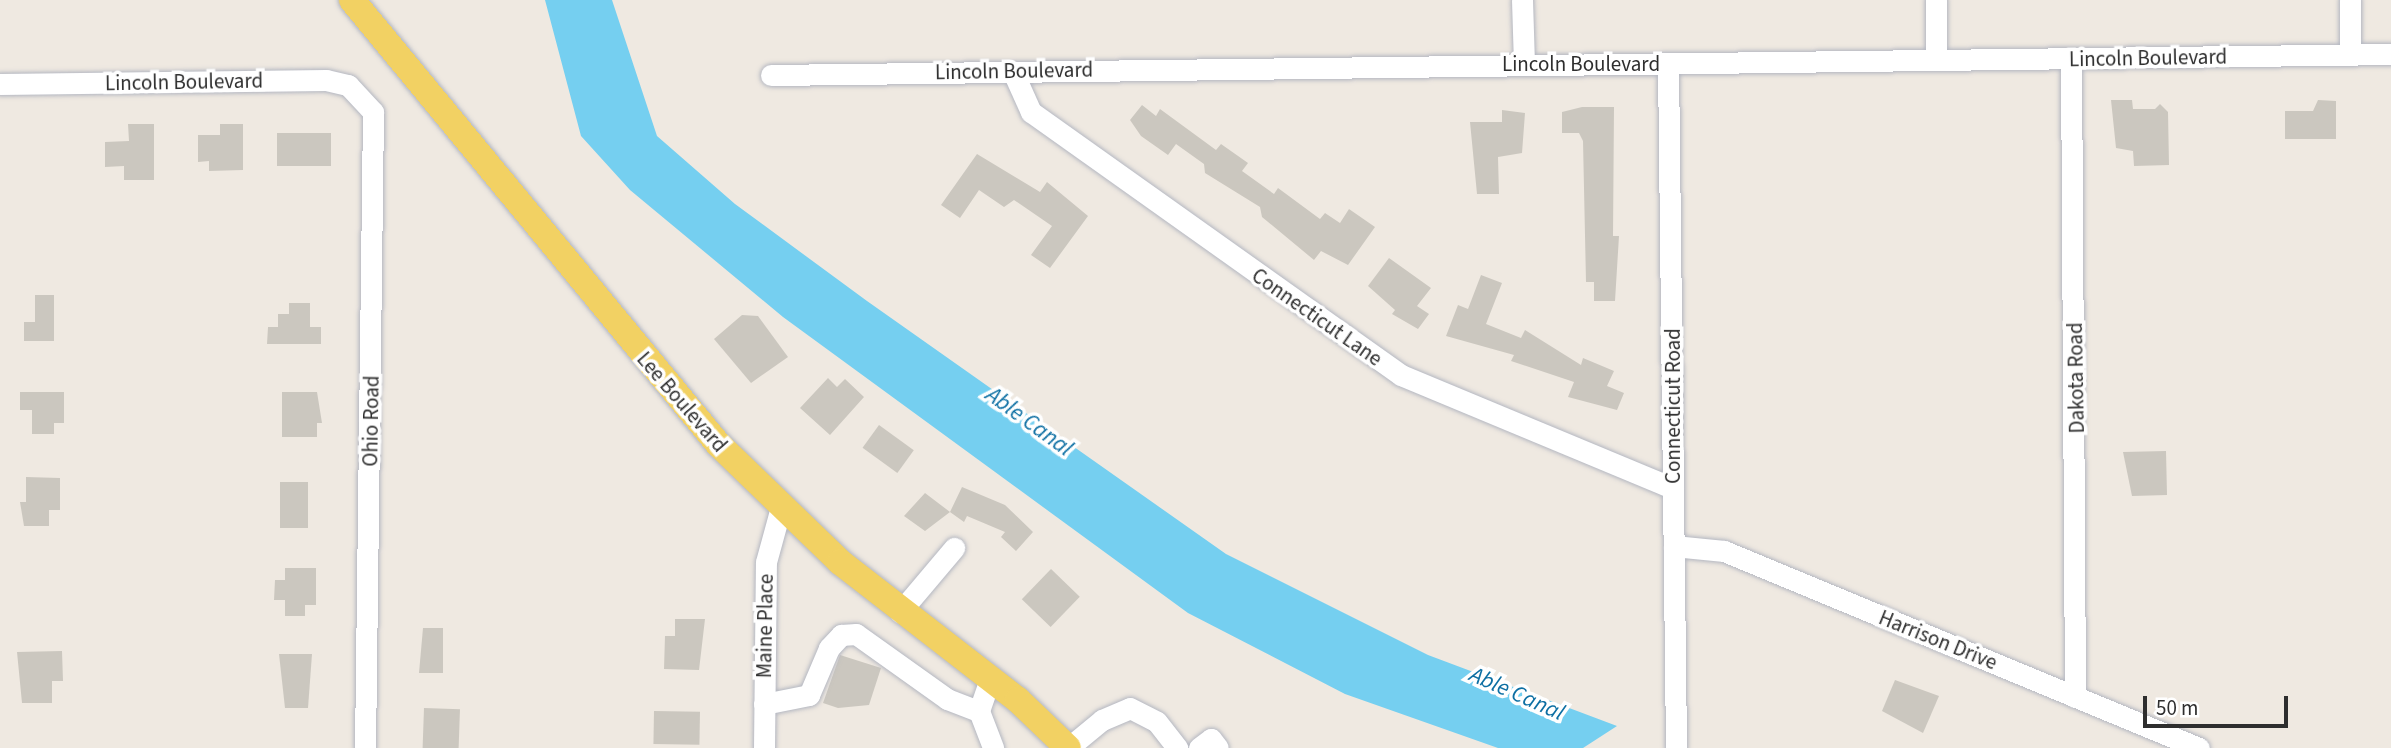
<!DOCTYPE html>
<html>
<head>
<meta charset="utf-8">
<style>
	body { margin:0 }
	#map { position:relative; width:2391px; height:748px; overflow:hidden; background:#efe9e1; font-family:"Source Sans 3",sans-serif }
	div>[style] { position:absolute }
	.water>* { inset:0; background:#75cff0 }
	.building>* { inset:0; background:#cbc7bf; transform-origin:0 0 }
	.roads { filter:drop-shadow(0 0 2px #b4b7c1) drop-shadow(0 0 2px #b4b7c1) }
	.minor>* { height:21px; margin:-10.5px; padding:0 10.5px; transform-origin:10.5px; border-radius:10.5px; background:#fff }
	.major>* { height:26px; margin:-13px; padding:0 13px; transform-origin:13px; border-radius:13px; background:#f2d163 }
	span { translate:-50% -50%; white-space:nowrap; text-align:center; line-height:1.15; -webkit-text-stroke:7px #fff; paint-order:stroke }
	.street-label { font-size:21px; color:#2e2e2e }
	.water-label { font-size:23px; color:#0d6fa3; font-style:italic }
	.scale { position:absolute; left:2143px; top:696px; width:145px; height:32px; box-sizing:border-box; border:4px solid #2e2e2e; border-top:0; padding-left:9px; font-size:21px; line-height:24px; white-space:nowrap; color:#2e2e2e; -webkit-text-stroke:5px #fff; paint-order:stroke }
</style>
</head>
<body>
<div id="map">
	<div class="water">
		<i style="clip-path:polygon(545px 0,612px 0,657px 136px,735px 204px,867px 301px,1226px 554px,1428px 655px,1617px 726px,1583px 748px,1498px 748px,1345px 694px,1188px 613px,783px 317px,630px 190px,581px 136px)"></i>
	</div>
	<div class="building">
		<i style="clip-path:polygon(2111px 100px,2132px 100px,2133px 109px,2155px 109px,2160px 104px,2168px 112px,2169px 165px,2134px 166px,2133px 151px,2116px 148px)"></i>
		<i style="clip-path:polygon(2318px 100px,2336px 101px,2336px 139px,2285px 139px,2285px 111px,2313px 111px)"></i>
		<i style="clip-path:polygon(1142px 105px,1156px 116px,1160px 109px,1216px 150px,1221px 144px,1248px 163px,1242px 171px,1274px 194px,1278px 188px,1320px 219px,1325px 213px,1340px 223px,1349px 209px,1375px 227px,1348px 265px,1321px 251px,1314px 260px,1262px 217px,1260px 207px,1205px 173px,1204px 164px,1176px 144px,1168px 155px,1141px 136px,1130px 120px)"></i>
		<i style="clip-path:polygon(1582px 107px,1614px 107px,1613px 236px,1619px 236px,1615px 301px,1594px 301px,1594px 282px,1586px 282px,1583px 141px,1579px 133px,1562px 133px,1562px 112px)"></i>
		<i style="clip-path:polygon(1502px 110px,1525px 113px,1522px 153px,1498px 157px,1499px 194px,1477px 194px,1470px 122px,1502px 122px)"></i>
		<i style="clip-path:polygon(128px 124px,154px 124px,154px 180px,124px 180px,124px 166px,105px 167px,105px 142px,129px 141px)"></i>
		<i style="clip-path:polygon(220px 124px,243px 124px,243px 170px,209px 171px,209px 161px,198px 162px,198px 135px,220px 135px)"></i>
		<i style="left:331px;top:133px;width:33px;height:54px;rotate:90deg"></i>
		<i style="clip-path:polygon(977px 154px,1040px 192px,1047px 182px,1088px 216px,1050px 268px,1031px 255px,1052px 226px,1014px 200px,1004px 207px,979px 190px,960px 218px,941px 205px)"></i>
		<i style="clip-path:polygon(1389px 258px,1431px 288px,1417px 306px,1429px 314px,1418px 329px,1392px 314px,1395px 310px,1368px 286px)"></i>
		<i style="clip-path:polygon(1481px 275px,1502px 283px,1486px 324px,1521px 338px,1525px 330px,1581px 365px,1583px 358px,1614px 371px,1607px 386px,1624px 393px,1617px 410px,1568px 397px,1574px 382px,1511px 361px,1514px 355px,1446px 336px,1458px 305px,1468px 309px)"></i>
		<i style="clip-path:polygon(35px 295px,54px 295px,54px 341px,24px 341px,24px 322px,35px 322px)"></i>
		<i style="clip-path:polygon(289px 303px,310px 303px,310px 327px,321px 327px,321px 344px,267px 344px,268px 327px,278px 327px,278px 314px,289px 314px)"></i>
		<i style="clip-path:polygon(742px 315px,758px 316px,788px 357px,751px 383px,714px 339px)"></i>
		<i style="clip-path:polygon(828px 378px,837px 387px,845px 379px,864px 397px,830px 435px,800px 408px)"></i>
		<i style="clip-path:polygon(20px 392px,64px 392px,64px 423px,54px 423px,54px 434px,32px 434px,32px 410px,20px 410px)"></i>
		<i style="clip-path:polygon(282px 392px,317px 392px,322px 423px,317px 423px,317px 437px,282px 437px)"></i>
		<i style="left:879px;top:425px;width:43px;height:28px;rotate:36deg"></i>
		<i style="clip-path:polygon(2166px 451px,2167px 495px,2132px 496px,2123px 452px)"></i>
		<i style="clip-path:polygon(26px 477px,60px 478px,60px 510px,49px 510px,49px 526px,24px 526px,20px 502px,26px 502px)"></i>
		<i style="left:280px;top:482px;width:28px;height:46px"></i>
		<i style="clip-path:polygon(962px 487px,1005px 505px,1033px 532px,1016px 551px,1001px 537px,1005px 532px,967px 516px,964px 522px,950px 512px,925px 531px,904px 516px,925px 493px,950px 512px)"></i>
		<i style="clip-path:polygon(285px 568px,316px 568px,316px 605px,305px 605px,305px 616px,285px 616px,285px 600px,274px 600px,275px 580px,285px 580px)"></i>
		<i style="left:1051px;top:569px;width:40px;height:42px;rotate:44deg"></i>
		<i style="clip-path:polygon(675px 619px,705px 619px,699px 670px,664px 669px,665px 636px,675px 636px)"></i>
		<i style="clip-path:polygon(423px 628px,443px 628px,443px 673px,419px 673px)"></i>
		<i style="clip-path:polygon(62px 651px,63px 681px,52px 681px,52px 703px,22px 703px,17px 652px)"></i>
		<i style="clip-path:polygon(279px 654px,312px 654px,308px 708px,285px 708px)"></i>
		<i style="clip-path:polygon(840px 655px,881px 668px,869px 705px,838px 708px,823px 703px)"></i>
		<i style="clip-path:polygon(1895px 680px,1939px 696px,1923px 733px,1882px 711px)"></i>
		<i style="left:424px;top:708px;width:36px;height:40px;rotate:2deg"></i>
		<i style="left:654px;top:711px;width:46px;height:33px;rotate:1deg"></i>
	</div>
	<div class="roads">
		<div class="minor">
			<i style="left:1522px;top:0;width:64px;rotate:88.2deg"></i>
			<i style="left:2350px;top:0;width:55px;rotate:90deg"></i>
			<i style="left:2071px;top:58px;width:639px;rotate:89.64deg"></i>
			<i style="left:1936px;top:60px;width:60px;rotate:-90deg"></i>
			<i style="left:1668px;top:63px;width:685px;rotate:89.33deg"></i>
			<i style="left:1013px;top:72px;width:44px;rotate:65.8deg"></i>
			<i style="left:1031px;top:112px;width:454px;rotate:35.4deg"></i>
			<i style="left:1401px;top:375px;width:294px;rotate:22.6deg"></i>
			<i style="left:771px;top:75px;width:1620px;rotate:-0.74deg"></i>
			<i style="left:0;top:84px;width:326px;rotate:-0.7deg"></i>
			<i style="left:326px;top:80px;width:23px;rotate:13deg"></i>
			<i style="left:348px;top:85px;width:37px;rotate:47deg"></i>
			<i style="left:373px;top:112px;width:636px;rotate:90.72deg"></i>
			<i style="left:1674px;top:546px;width:50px;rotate:5.7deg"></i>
			<i style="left:1724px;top:551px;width:514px;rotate:22.53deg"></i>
			<i style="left:900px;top:612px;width:84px;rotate:-49.8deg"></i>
			<i style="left:990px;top:679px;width:34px;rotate:109deg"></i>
			<i style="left:979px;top:711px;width:40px;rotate:69deg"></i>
			<i style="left:764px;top:704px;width:46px;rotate:-11.3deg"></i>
			<i style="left:809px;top:695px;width:51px;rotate:-66.9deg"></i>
			<i style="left:829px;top:648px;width:18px;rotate:-47deg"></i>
			<i style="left:841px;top:635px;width:15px;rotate:-4deg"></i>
			<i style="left:856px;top:634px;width:112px;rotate:35.5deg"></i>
			<i style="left:947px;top:699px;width:34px;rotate:21deg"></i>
			<i style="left:764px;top:748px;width:186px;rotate:-89.4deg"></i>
			<i style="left:766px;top:562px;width:57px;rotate:-74.7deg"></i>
			<i style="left:1068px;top:748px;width:44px;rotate:-39.5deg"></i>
			<i style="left:1102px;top:720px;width:30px;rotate:-23deg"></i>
			<i style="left:1130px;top:708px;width:30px;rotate:27deg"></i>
			<i style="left:1157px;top:722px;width:33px;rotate:52deg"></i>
			<i style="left:1199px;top:748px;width:15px;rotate:-37deg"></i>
			<i style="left:1211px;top:739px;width:11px;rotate:52deg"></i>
		</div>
		<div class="major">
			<i style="left:352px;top:0;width:575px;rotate:50.5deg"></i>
			<i style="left:718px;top:444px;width:170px;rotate:44deg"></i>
			<i style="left:840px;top:562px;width:225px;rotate:37.8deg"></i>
			<i style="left:1018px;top:700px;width:69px;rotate:43.8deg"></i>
		</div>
	</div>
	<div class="street-label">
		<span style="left:2148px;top:58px;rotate:-1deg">Lincoln Boulevard</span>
		<span style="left:1581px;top:64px">Lincoln Boulevard</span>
		<span style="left:1014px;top:71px;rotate:-1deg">Lincoln Boulevard</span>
		<span style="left:184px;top:82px;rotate:-1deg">Lincoln Boulevard</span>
		<span style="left:1317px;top:317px;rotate:35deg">Connecticut Lane</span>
		<span style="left:2076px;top:378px;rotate:-91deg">Dakota Road</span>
		<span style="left:682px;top:402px;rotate:49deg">Lee Boulevard</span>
		<span style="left:1673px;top:406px;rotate:-90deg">Connecticut Road</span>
		<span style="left:371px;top:421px;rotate:-89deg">Ohio Road</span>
		<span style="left:765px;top:626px;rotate:-89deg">Maine Place</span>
		<span style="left:1938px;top:640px;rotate:22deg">Harrison Drive</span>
	</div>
	<div class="water-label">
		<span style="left:1029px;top:422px;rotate:36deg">Able Canal</span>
		<span style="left:1517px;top:694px;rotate:24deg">Able Canal</span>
	</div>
	<div class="scale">50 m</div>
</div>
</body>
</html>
